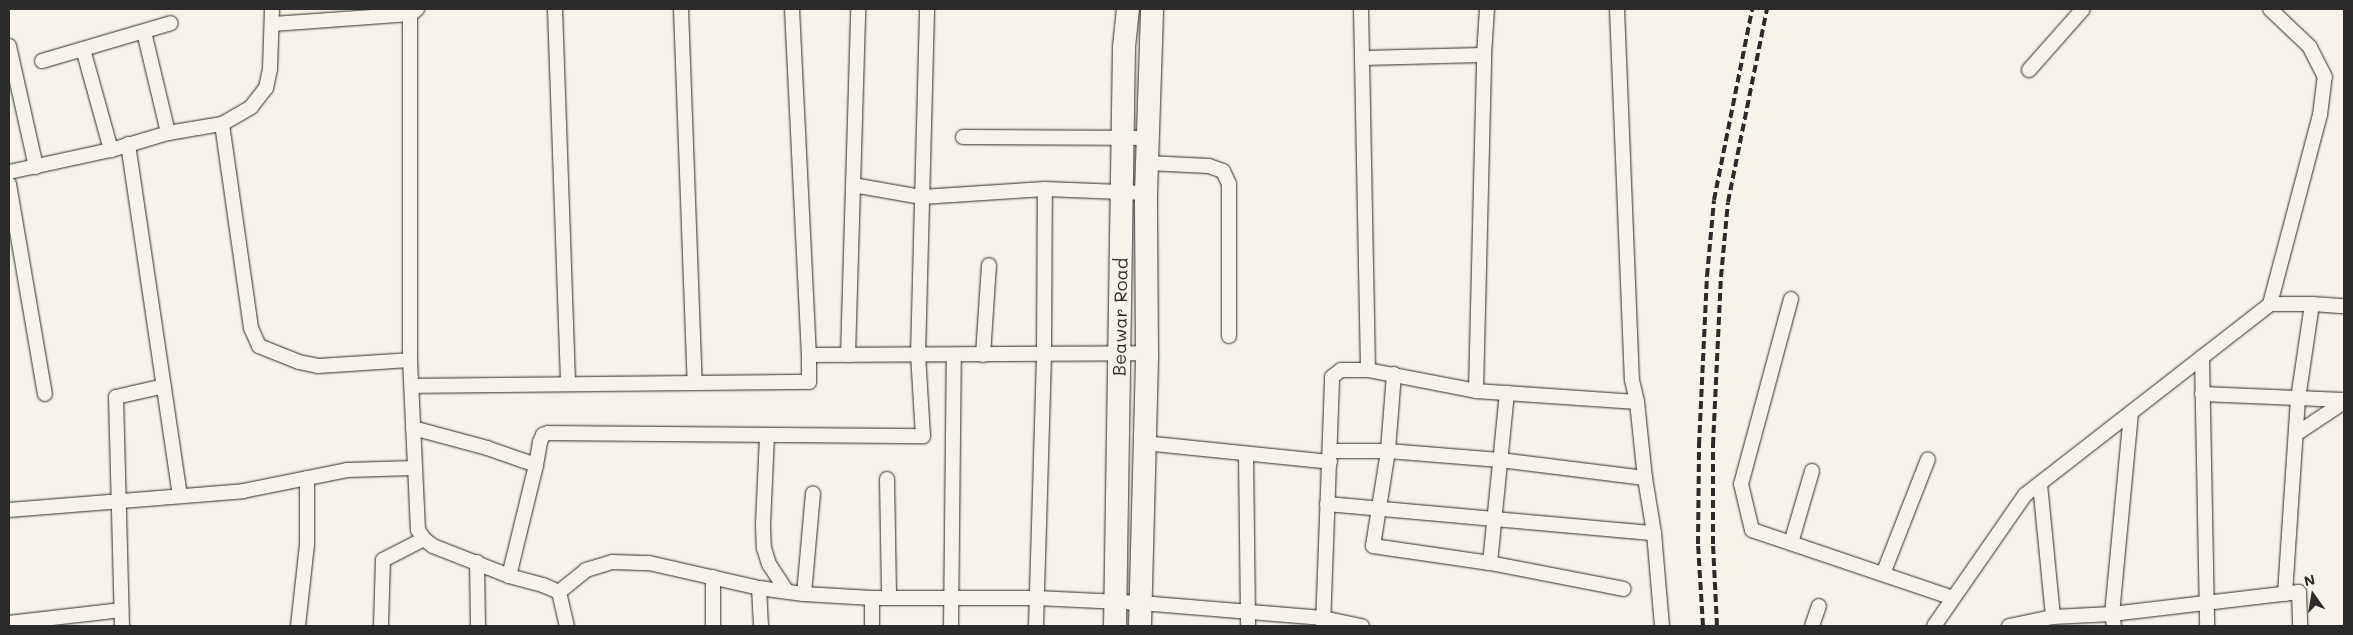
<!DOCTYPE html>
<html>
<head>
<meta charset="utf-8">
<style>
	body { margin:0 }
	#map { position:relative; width:2353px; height:635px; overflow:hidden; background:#f7f3e8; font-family:Mali,sans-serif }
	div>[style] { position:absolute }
	.roads { filter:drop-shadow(0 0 1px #2b2b2b) drop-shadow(0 0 1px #2b2b2b) }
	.minor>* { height:14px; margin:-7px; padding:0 7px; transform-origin:7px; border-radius:7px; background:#f7f3e8 }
	.primary>* { height:22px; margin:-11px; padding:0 11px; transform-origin:11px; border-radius:11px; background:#f7f3e8 }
	.rail>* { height:4px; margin-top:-2px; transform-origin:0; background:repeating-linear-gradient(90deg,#2b2b2b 0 8px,transparent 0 12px) }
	span { translate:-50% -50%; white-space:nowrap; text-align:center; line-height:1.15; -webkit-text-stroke:4.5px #f7f3e8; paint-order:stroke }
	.street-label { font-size:18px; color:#2b2b2b }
	.frame { position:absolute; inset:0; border:10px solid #2b2b2b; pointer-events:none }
	.north { position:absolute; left:2288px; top:570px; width:50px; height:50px; -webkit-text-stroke:4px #f7f3e8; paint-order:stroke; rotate:347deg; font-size:14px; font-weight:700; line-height:20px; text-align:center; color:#2b2b2b }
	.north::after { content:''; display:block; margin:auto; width:18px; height:22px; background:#2b2b2b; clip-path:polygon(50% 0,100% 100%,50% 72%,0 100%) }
</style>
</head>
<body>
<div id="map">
	<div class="roads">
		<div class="minor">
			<i style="left:410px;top:9px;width:351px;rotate:90deg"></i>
			<i style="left:410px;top:360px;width:170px;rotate:87.3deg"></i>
			<i style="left:418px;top:530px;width:11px;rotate:56deg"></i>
			<i style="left:424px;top:539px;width:11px;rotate:38deg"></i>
			<i style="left:433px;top:546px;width:82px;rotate:21.5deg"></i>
			<i style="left:509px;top:576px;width:35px;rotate:15deg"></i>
			<i style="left:543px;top:585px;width:17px;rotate:24deg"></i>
			<i style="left:559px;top:592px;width:35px;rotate:77deg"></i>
			<i style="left:555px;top:9px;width:375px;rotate:88deg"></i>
			<i style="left:681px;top:9px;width:374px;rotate:87.9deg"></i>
			<i style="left:792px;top:9px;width:346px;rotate:87.2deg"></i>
			<i style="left:1361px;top:9px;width:49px;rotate:88.8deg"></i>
			<i style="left:1617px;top:9px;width:371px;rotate:87.7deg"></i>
			<i style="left:1632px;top:380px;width:23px;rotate:77deg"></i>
			<i style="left:1637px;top:402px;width:76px;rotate:84deg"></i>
			<i style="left:1645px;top:478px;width:56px;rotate:80.7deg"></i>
			<i style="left:1654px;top:533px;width:93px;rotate:85.1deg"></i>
			<i style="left:273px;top:24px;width:138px;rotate:-4.1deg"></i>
			<i style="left:411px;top:14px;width:8px;rotate:-40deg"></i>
			<i style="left:144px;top:32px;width:104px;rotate:76.6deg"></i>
			<i style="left:9px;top:46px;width:124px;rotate:77.4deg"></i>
			<i style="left:83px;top:49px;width:105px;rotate:74.5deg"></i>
			<i style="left:42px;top:61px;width:134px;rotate:-16.4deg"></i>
			<i style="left:2029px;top:70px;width:81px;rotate:-48.5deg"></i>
			<i style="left:222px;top:124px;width:206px;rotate:81.9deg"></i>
			<i style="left:251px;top:328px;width:20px;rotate:66deg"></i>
			<i style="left:259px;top:346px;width:43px;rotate:21.8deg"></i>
			<i style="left:299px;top:362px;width:19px;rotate:12deg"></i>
			<i style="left:318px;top:366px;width:92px;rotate:-3.7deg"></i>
			<i style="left:963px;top:137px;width:185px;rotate:0.3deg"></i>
			<i style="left:128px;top:144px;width:356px;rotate:81.6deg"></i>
			<i style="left:1147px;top:163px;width:62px;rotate:2.8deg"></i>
			<i style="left:1209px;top:166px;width:15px;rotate:20deg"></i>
			<i style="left:1223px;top:171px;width:14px;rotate:65deg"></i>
			<i style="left:1229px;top:184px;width:152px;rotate:90deg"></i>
			<i style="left:9px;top:172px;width:104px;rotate:-12.2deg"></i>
			<i style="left:111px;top:150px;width:59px;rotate:-16.6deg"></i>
			<i style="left:168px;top:133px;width:55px;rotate:-9.5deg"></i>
			<i style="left:222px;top:124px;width:34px;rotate:-30deg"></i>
			<i style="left:251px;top:107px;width:24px;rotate:-52deg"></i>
			<i style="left:266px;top:88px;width:19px;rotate:-78deg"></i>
			<i style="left:270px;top:69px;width:60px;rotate:-88.1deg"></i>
			<i style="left:9px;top:184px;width:213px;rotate:80.3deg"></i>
			<i style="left:853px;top:185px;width:70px;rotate:9.9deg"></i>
			<i style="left:922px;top:197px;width:123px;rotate:-3.7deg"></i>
			<i style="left:1045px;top:189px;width:101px;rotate:2.3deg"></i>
			<i style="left:1791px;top:299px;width:192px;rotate:105.1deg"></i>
			<i style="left:1741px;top:484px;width:47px;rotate:76.6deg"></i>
			<i style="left:1752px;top:530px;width:212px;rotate:18.7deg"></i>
			<i style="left:2270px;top:304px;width:42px"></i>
			<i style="left:2312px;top:304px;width:32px;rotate:4deg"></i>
			<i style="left:848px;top:355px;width:346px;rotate:-88.3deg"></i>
			<i style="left:983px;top:355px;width:90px;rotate:-86.2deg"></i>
			<i style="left:2202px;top:357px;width:269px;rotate:88.9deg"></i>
			<i style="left:1368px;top:370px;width:312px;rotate:-91.1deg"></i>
			<i style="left:1362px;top:58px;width:122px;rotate:-1.4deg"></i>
			<i style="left:1394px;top:374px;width:77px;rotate:94.5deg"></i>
			<i style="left:1388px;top:451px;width:96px;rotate:99deg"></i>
			<i style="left:1373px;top:546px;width:118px;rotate:8.3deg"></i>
			<i style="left:1490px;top:563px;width:136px;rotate:11deg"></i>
			<i style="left:412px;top:386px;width:397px;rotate:-0.6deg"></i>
			<i style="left:809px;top:382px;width:27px;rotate:-90deg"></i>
			<i style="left:809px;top:355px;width:338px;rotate:-0.3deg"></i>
			<i style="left:1476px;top:391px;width:336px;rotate:-88.6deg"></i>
			<i style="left:1484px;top:55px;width:46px;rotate:-86.3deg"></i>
			<i style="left:2202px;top:394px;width:142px;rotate:2.4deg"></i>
			<i style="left:413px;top:428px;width:77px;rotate:15.1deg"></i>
			<i style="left:487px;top:448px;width:52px;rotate:19.1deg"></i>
			<i style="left:2296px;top:434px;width:58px;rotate:-33.7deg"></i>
			<i style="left:767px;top:436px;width:89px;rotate:92.6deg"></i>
			<i style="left:763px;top:525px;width:23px;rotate:88deg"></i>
			<i style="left:764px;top:548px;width:17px;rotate:73deg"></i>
			<i style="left:769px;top:564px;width:33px;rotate:57deg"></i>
			<i style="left:1144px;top:443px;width:187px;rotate:5.8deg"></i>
			<i style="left:1330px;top:451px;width:58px"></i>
			<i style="left:1388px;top:451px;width:112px;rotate:4.6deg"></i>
			<i style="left:1500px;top:460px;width:146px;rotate:7.1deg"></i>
			<i style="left:1246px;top:455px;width:171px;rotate:89.3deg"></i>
			<i style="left:887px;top:479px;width:119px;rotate:89deg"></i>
			<i style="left:2040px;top:484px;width:134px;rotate:84.4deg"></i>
			<i style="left:1327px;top:504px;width:328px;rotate:5.1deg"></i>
			<i style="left:9px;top:510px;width:235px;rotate:-4.6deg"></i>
			<i style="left:243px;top:491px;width:106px;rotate:-11.4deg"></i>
			<i style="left:347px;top:470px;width:67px;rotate:-1.7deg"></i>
			<i style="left:1791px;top:543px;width:75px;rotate:-73.7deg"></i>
			<i style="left:477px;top:562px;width:64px;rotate:89.1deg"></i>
			<i style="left:1490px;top:563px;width:171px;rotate:-84.3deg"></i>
			<i style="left:1883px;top:574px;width:123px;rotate:-68.6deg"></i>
			<i style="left:509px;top:576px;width:114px;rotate:-76.3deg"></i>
			<i style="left:536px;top:465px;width:23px;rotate:-80deg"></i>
			<i style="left:540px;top:442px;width:8px;rotate:-67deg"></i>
			<i style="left:543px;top:435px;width:5px;rotate:-22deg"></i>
			<i style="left:548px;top:433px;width:375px;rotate:0.5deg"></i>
			<i style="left:923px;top:436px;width:81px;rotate:-93.5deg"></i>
			<i style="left:918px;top:355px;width:346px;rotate:-88.5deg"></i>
			<i style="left:759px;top:588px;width:38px;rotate:87deg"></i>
			<i style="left:559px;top:592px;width:35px;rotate:-39deg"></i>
			<i style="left:586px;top:570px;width:27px;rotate:-17deg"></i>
			<i style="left:612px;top:562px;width:37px;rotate:2deg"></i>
			<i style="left:649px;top:563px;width:113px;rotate:12.8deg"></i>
			<i style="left:759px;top:588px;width:45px;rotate:7.6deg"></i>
			<i style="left:804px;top:594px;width:68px;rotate:3.4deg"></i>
			<i style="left:872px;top:598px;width:165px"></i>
			<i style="left:1037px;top:598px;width:104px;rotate:2.8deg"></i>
			<i style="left:1141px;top:603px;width:183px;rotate:4.7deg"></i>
			<i style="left:1323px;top:618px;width:40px;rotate:12deg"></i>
			<i style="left:804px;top:594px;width:101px;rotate:-84.9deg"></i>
			<i style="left:2285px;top:594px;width:195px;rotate:-86.2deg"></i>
			<i style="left:2298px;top:399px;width:96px;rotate:-81.6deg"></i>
			<i style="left:872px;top:598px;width:28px;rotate:90deg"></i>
			<i style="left:9px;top:623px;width:113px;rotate:-6.6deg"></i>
			<i style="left:122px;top:626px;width:229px;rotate:-91.5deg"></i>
			<i style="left:116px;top:397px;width:49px;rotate:-12.9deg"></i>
			<i style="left:298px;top:626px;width:82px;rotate:-83.7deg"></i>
			<i style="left:307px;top:544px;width:66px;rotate:-90deg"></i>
			<i style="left:381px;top:626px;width:66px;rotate:-88.3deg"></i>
			<i style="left:383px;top:560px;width:46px;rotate:-27.1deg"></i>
			<i style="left:713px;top:626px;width:49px;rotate:-90deg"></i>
			<i style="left:951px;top:626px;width:271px;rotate:-89.4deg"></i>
			<i style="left:1036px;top:626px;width:272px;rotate:-88.3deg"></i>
			<i style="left:1044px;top:354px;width:165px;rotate:-89.7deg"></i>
			<i style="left:1323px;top:626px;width:249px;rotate:-87.9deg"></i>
			<i style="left:1332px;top:377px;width:11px;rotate:-38deg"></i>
			<i style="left:1341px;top:370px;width:27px"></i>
			<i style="left:1368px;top:370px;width:110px;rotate:11deg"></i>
			<i style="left:1476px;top:391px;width:161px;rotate:3.9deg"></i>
			<i style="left:1812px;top:626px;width:21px;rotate:-71deg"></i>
			<i style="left:1934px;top:626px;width:160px;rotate:-55.2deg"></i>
			<i style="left:2025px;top:495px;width:311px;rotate:-37.9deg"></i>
			<i style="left:2270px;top:304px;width:196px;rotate:-75.2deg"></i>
			<i style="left:2320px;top:115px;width:38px;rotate:-83deg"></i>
			<i style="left:2325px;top:77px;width:34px;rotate:-117deg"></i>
			<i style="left:2310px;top:47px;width:55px;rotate:-136.5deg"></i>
			<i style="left:2009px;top:626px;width:45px;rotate:-11.6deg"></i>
			<i style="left:2053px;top:617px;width:59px;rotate:-2.9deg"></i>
			<i style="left:2112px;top:614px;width:188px;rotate:-6.7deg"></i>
			<i style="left:2299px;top:592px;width:34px;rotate:88deg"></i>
			<i style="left:2114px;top:626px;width:12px;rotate:-99deg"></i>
			<i style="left:2112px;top:614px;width:202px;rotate:-84.6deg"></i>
		</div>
		<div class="primary">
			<i style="left:1115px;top:626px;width:579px;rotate:-89.11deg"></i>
			<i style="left:1124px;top:47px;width:38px;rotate:-84deg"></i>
			<i style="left:1140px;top:626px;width:273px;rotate:-88.5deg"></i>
			<i style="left:1147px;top:353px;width:160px;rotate:-90.4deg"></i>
			<i style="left:1146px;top:193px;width:184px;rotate:-88.1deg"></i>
		</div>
	</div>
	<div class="rail">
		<i style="left:1703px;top:626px;width:82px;rotate:-93.5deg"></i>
		<i style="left:1698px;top:544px;width:99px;rotate:-89.4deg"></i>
		<i style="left:1699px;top:445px;width:169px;rotate:-87.3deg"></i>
		<i style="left:1707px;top:276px;width:76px;rotate:-84.7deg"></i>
		<i style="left:1714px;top:200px;width:195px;rotate:-78.7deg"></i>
		<i style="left:1717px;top:626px;width:82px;rotate:-92.8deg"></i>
		<i style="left:1713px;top:544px;width:99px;rotate:-90deg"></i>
		<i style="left:1713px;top:445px;width:168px;rotate:-87.3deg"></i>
		<i style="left:1721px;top:277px;width:75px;rotate:-84.7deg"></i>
		<i style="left:1728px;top:202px;width:197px;rotate:-78.6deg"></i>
	</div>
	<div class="street-label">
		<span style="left:1120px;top:317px;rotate:-89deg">Beawar Road</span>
	</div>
	<div class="frame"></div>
	<div class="north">N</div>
</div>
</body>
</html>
